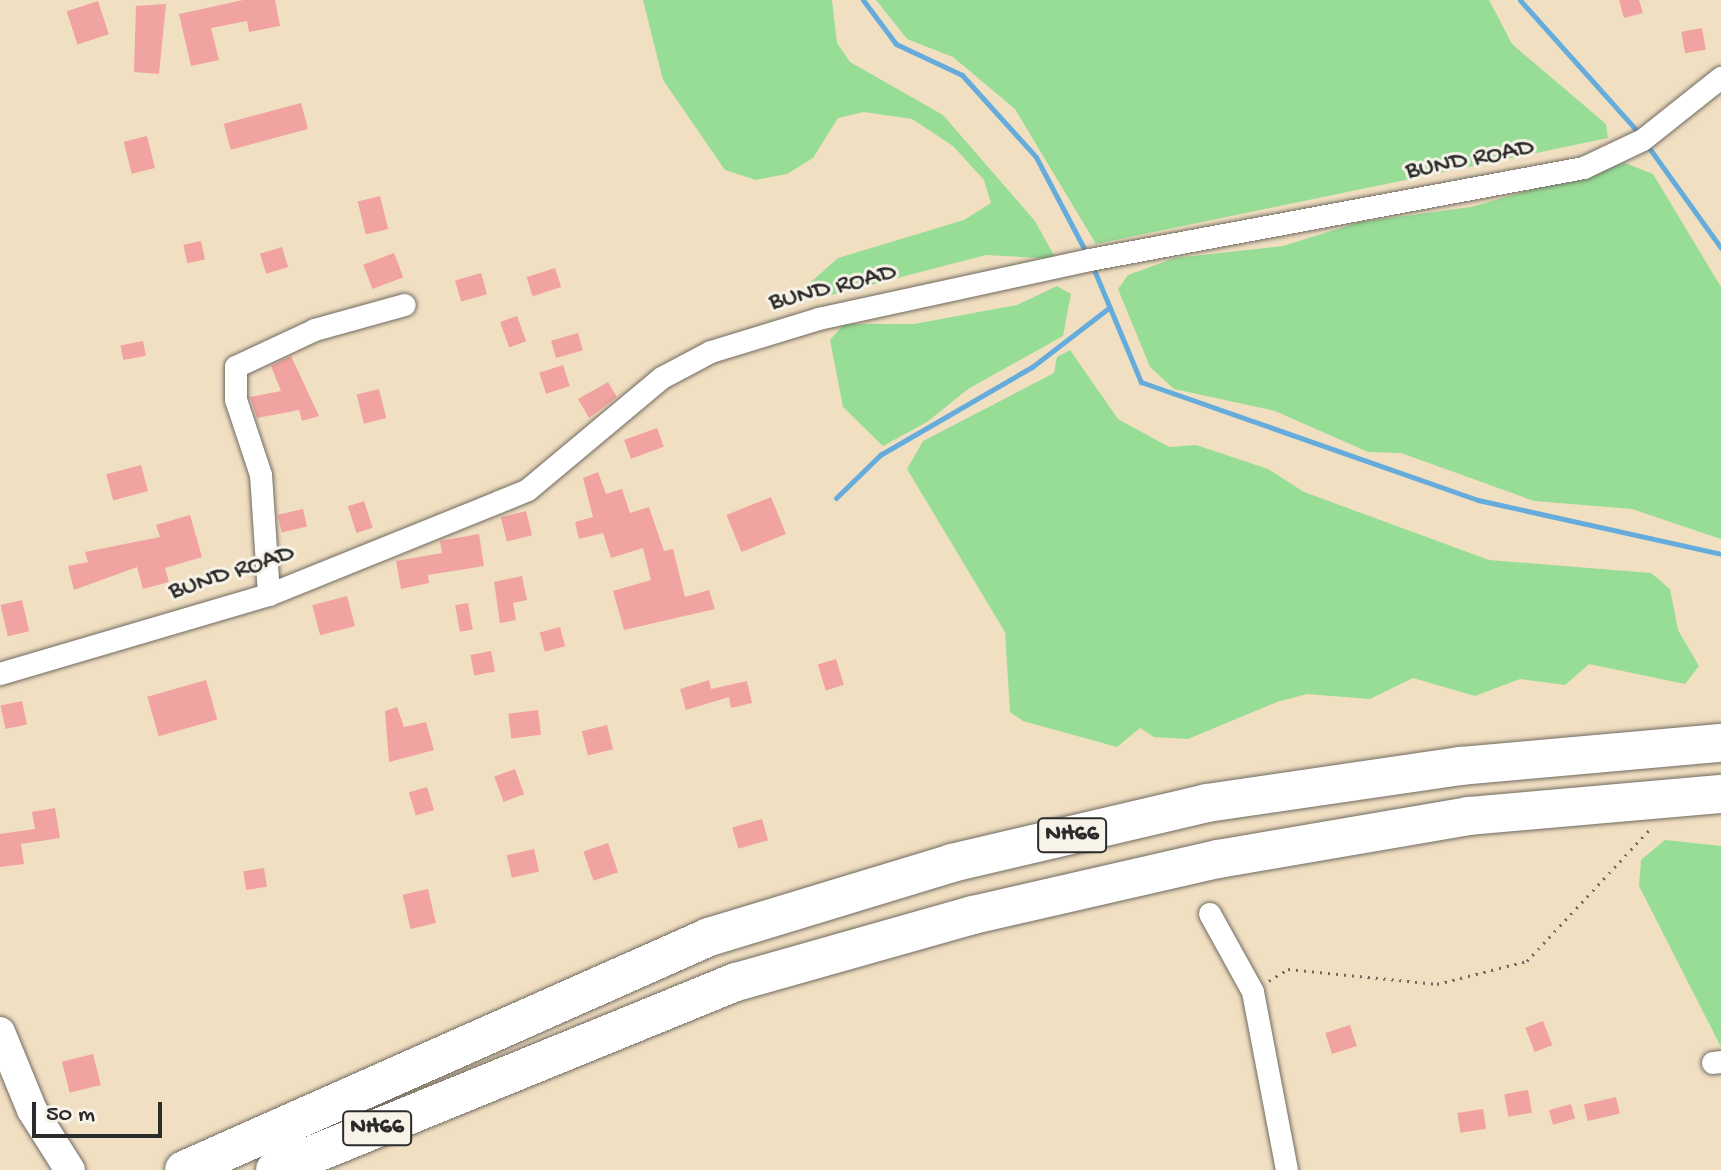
<!DOCTYPE html>
<html>
<head>
<meta charset="utf-8">
<style>
	body { margin:0 }
	#map { position:relative; width:1721px; height:1170px; overflow:hidden; background:#f1dfc2; font-family:"Gochi Hand",sans-serif }
	div>[style] { position:absolute }
	.green>* { inset:0; background:#97dd96 }
	.stream>* { height:5px; margin:-2.5px; padding:0 2.5px; transform-origin:2.5px; border-radius:2.5px; background:#65acdc }
	.building>* { inset:0; background:#f1a3a1; transform-origin:0 0 }
	.path>* { height:3px; margin-top:-1.5px; transform-origin:0; background:repeating-linear-gradient(90deg,#706a60 0 2px,transparent 0 8px) }
	.roads { filter:drop-shadow(0 0 2px #706a60) drop-shadow(0 0 2px #706a60) }
	.street>* { height:22px; margin:-11px; padding:0 11px; transform-origin:11px; border-radius:11px; background:#fff }
	.secondary>* { height:30px; margin:-15px; padding:0 15px; transform-origin:15px; border-radius:15px; background:#fff }
	.highway>* { height:38px; margin:-19px; padding:0 19px; transform-origin:19px; border-radius:19px; background:#fff }
	span { translate:-50% -50%; white-space:nowrap; text-align:center; line-height:1.15; -webkit-text-stroke:6px #f7f3e8; paint-order:stroke }
	.shield-label span { padding:2px 6px; background:#f7f3e8; border:2px solid; border-radius:6px; -webkit-text-stroke-width:0 }
	.shield-label { font-size:24px; color:#2b2b2b; font-weight:700 }
	.street-label { font-size:26px; color:#2b2b2b }
	.scale { position:absolute; left:32px; top:1102px; width:130px; height:36px; box-sizing:border-box; border:4px solid #2b2b2b; border-top:0; padding-left:10px; font-size:24px; line-height:28px; white-space:nowrap; color:#2b2b2b; -webkit-text-stroke:6px #f7f3e8; paint-order:stroke }
</style>
</head>
<body>
<div id="map">
	<div class="green">
		<i style="clip-path:polygon(643px 0,832px 0,837px 43px,850px 62px,943px 115px,1035px 221px,1056px 259px,986px 255px,816px 299px,802px 290px,838px 258px,964px 220px,991px 203px,984px 180px,953px 146px,912px 119px,864px 112px,838px 118px,813px 158px,787px 174px,756px 180px,725px 170px,663px 80px)"></i>
		<i style="clip-path:polygon(876px 0,1489px 0,1512px 44px,1606px 124px,1608px 138px,1096px 244px,1015px 109px,953px 57px,907px 39px)"></i>
		<i style="clip-path:polygon(1625px 163px,1653px 174px,1721px 287px,1721px 539px,1632px 509px,1534px 501px,1401px 453px,1368px 452px,1275px 411px,1174px 389px,1150px 367px,1118px 289px,1128px 275px,1175px 258px,1283px 246px,1360px 222px,1471px 207px)"></i>
		<i style="clip-path:polygon(1057px 286px,1071px 294px,1063px 336px,968px 389px,927px 422px,883px 446px,843px 407px,830px 340px,844px 324px,914px 324px,1017px 305px)"></i>
		<i style="clip-path:polygon(1070px 350px,1118px 419px,1169px 447px,1196px 445px,1268px 469px,1304px 492px,1489px 560px,1651px 573px,1670px 589px,1678px 630px,1699px 666px,1685px 684px,1589px 664px,1565px 685px,1520px 679px,1475px 696px,1413px 678px,1370px 699px,1307px 694px,1277px 702px,1188px 739px,1154px 737px,1140px 728px,1117px 747px,1023px 721px,1010px 712px,1005px 632px,907px 469px,923px 441px,1054px 373px,1057px 357px)"></i>
		<i style="clip-path:polygon(1665px 840px,1721px 846px,1721px 1047px,1639px 886px,1641px 860px)"></i>
	</div>
	<div class="stream">
		<i style="left:863px;top:0;width:55px;rotate:53.1deg"></i>
		<i style="left:896px;top:44px;width:73px;rotate:25.2deg"></i>
		<i style="left:962px;top:75px;width:110px;rotate:47.9deg"></i>
		<i style="left:1036px;top:157px;width:112px;rotate:62.3deg"></i>
		<i style="left:1520px;top:0;width:178px;rotate:48.2deg"></i>
		<i style="left:1647px;top:145px;width:127px;rotate:54.3deg"></i>
		<i style="left:1092px;top:265px;width:127px;rotate:67.3deg"></i>
		<i style="left:1141px;top:382px;width:357px;rotate:19.3deg"></i>
		<i style="left:1478px;top:500px;width:249px;rotate:12.5deg"></i>
		<i style="left:836px;top:498px;width:62px;rotate:-44.3deg"></i>
		<i style="left:880px;top:455px;width:176px;rotate:-30.1deg"></i>
		<i style="left:1032px;top:367px;width:98px;rotate:-37.6deg"></i>
	</div>
	<div class="building">
		<i style="clip-path:polygon(243px 0,275px 0,280px 26px,249px 32px,247px 21px,211px 28px,219px 60px,191px 66px,179px 14px)"></i>
		<i style="clip-path:polygon(1619px 0,1639px 0,1643px 13px,1624px 18px)"></i>
		<i style="left:98px;top:1px;width:35px;height:33px;rotate:72deg"></i>
		<i style="clip-path:polygon(166px 4px,159px 74px,134px 72px,136px 6px)"></i>
		<i style="left:1702px;top:28px;width:22px;height:21px;rotate:80deg"></i>
		<i style="left:301px;top:103px;width:27px;height:80px;rotate:75deg"></i>
		<i style="left:147px;top:136px;width:33px;height:24px;rotate:76deg"></i>
		<i style="left:380px;top:196px;width:34px;height:23px;rotate:76deg"></i>
		<i style="left:201px;top:241px;width:19px;height:18px;rotate:78deg"></i>
		<i style="left:282px;top:247px;width:21px;height:23px;rotate:73deg"></i>
		<i style="left:394px;top:253px;width:26px;height:33px;rotate:69deg"></i>
		<i style="left:555px;top:268px;width:20px;height:30px;rotate:72deg"></i>
		<i style="left:481px;top:273px;width:22px;height:27px;rotate:74deg"></i>
		<i style="left:517px;top:316px;width:27px;height:18px;rotate:70deg"></i>
		<i style="left:578px;top:333px;width:18px;height:28px;rotate:74deg"></i>
		<i style="left:143px;top:341px;width:15px;height:23px;rotate:79deg"></i>
		<i style="clip-path:polygon(291px 356px,319px 416px,302px 421px,299px 410px,257px 418px,250px 397px,281px 391px,271px 366px)"></i>
		<i style="left:563px;top:365px;width:22px;height:25px;rotate:72deg"></i>
		<i style="clip-path:polygon(608px 382px,617px 397px,589px 418px,578px 399px)"></i>
		<i style="left:379px;top:389px;width:30px;height:23px;rotate:76deg"></i>
		<i style="left:657px;top:428px;width:20px;height:35px;rotate:70deg"></i>
		<i style="left:141px;top:465px;width:27px;height:36px;rotate:75deg"></i>
		<i style="clip-path:polygon(598px 472px,606px 494px,622px 489px,630px 513px,649px 507px,664px 551px,673px 549px,685px 597px,709px 590px,715px 609px,624px 630px,613px 591px,651px 580px,643px 548px,611px 558px,603px 533px,579px 539px,575px 522px,593px 517px,583px 478px)"></i>
		<i style="left:771px;top:497px;width:40px;height:48px;rotate:68deg"></i>
		<i style="left:364px;top:501px;width:28px;height:17px;rotate:72deg"></i>
		<i style="left:303px;top:509px;width:18px;height:26px;rotate:77deg"></i>
		<i style="left:526px;top:511px;width:25px;height:26px;rotate:76deg"></i>
		<i style="clip-path:polygon(190px 515px,202px 557px,165px 568px,169px 582px,143px 589px,137px 567px,74px 590px,68px 566px,88px 562px,85px 552px,160px 537px,156px 525px)"></i>
		<i style="clip-path:polygon(479px 534px,484px 566px,428px 575px,429px 583px,401px 589px,396px 561px,442px 553px,440px 541px)"></i>
		<i style="clip-path:polygon(522px 576px,527px 600px,513px 603px,516px 620px,500px 623px,494px 582px)"></i>
		<i style="left:347px;top:596px;width:31px;height:36px;rotate:75deg"></i>
		<i style="left:22px;top:600px;width:32px;height:22px;rotate:77deg"></i>
		<i style="left:468px;top:603px;width:27px;height:13px;rotate:80deg"></i>
		<i style="left:560px;top:627px;width:20px;height:21px;rotate:75deg"></i>
		<i style="left:491px;top:651px;width:21px;height:21px;rotate:79deg"></i>
		<i style="left:836px;top:659px;width:27px;height:19px;rotate:73deg"></i>
		<i style="left:206px;top:680px;width:41px;height:61px;rotate:74deg"></i>
		<i style="clip-path:polygon(709px 680px,711px 689px,747px 681px,752px 703px,731px 708px,729px 697px,686px 710px,680px 689px)"></i>
		<i style="left:22px;top:701px;width:24px;height:22px;rotate:78deg"></i>
		<i style="clip-path:polygon(397px 707px,404px 727px,426px 722px,434px 750px,389px 762px,385px 711px)"></i>
		<i style="left:538px;top:710px;width:25px;height:30px;rotate:83deg"></i>
		<i style="left:607px;top:725px;width:25px;height:26px;rotate:76deg"></i>
		<i style="left:515px;top:769px;width:27px;height:22px;rotate:70deg"></i>
		<i style="left:427px;top:787px;width:24px;height:19px;rotate:73deg"></i>
		<i style="clip-path:polygon(55px 808px,60px 838px,21px 844px,24px 864px,0 867px,0 834px,35px 829px,32px 812px)"></i>
		<i style="left:762px;top:819px;width:22px;height:31px;rotate:74deg"></i>
		<i style="left:608px;top:843px;width:31px;height:26px;rotate:71deg"></i>
		<i style="left:534px;top:849px;width:23px;height:28px;rotate:77deg"></i>
		<i style="left:264px;top:868px;width:19px;height:21px;rotate:81deg"></i>
		<i style="left:428px;top:889px;width:35px;height:26px;rotate:77deg"></i>
		<i style="left:1543px;top:1021px;width:26px;height:19px;rotate:69deg"></i>
		<i style="left:1350px;top:1025px;width:22px;height:26px;rotate:72deg"></i>
		<i style="left:93px;top:1054px;width:32px;height:32px;rotate:76deg"></i>
		<i style="left:1528px;top:1090px;width:23px;height:24px;rotate:80deg"></i>
		<i style="left:1616px;top:1097px;width:17px;height:33px;rotate:77deg"></i>
		<i style="left:1571px;top:1104px;width:15px;height:23px;rotate:74deg"></i>
		<i style="left:1483px;top:1109px;width:20px;height:26px;rotate:81deg"></i>
	</div>
	<div class="path">
		<i style="left:1269px;top:981px;width:22px;rotate:-32deg"></i>
		<i style="left:1288px;top:969px;width:150px;rotate:5.7deg"></i>
		<i style="left:1437px;top:984px;width:93px;rotate:-14.3deg"></i>
		<i style="left:1527px;top:961px;width:183px;rotate:-47deg"></i>
	</div>
	<div class="roads">
		<div class="street">
			<i style="left:269px;top:595px;width:120px;rotate:-93.8deg"></i>
			<i style="left:261px;top:475px;width:79px;rotate:-108.4deg"></i>
			<i style="left:236px;top:400px;width:33px;rotate:-90deg"></i>
			<i style="left:236px;top:367px;width:87px;rotate:-25.1deg"></i>
			<i style="left:315px;top:330px;width:93px;rotate:-15.5deg"></i>
			<i style="left:0;top:674px;width:280px;rotate:-16.4deg"></i>
			<i style="left:269px;top:595px;width:248px;rotate:-22deg"></i>
			<i style="left:499px;top:502px;width:31px;rotate:-22deg"></i>
			<i style="left:528px;top:490px;width:175px;rotate:-39.9deg"></i>
			<i style="left:662px;top:378px;width:55px;rotate:-28deg"></i>
			<i style="left:711px;top:352px;width:113px;rotate:-17deg"></i>
			<i style="left:819px;top:319px;width:277px;rotate:-12.3deg"></i>
			<i style="left:1090px;top:260px;width:502px;rotate:-10.55deg"></i>
			<i style="left:1584px;top:168px;width:65px;rotate:-25.4deg"></i>
			<i style="left:1643px;top:140px;width:100px;rotate:-38.5deg"></i>
			<i style="left:1210px;top:914px;width:89px;rotate:61.1deg"></i>
			<i style="left:1253px;top:992px;width:181px;rotate:79.2deg"></i>
			<i style="left:1713px;top:1063px;width:8px;rotate:-7deg"></i>
		</div>
		<div class="secondary">
			<i style="left:0;top:1032px;width:84px;rotate:67.7deg"></i>
			<i style="left:32px;top:1110px;width:71px;rotate:57.7deg"></i>
		</div>
		<div class="highway">
			<i style="left:184px;top:1170px;width:574px;rotate:-23.93deg"></i>
			<i style="left:709px;top:937px;width:254px;rotate:-16.9deg"></i>
			<i style="left:952px;top:863px;width:262px;rotate:-13.2deg"></i>
			<i style="left:1207px;top:803px;width:257px;rotate:-8.3deg"></i>
			<i style="left:1461px;top:766px;width:261px;rotate:-5.1deg"></i>
			<i style="left:275px;top:1170px;width:498px;rotate:-22.2deg"></i>
			<i style="left:736px;top:982px;width:246px;rotate:-15.8deg"></i>
			<i style="left:973px;top:915px;width:251px;rotate:-12.9deg"></i>
			<i style="left:1218px;top:859px;width:255px;rotate:-9.7deg"></i>
			<i style="left:1469px;top:816px;width:253px;rotate:-5deg"></i>
		</div>
	</div>
	<div class="shield-label">
		<span style="left:1072px;top:835px">NH66</span>
		<span style="left:377px;top:1128px">NH66</span>
	</div>
	<div class="street-label">
		<span style="left:1470px;top:161px;rotate:-11deg">BUND ROAD</span>
		<span style="left:833px;top:289px;rotate:-14deg">BUND ROAD</span>
		<span style="left:232px;top:574px;rotate:-18deg">BUND ROAD</span>
	</div>
	<div class="scale">50 m</div>
</div>
</body>
</html>
